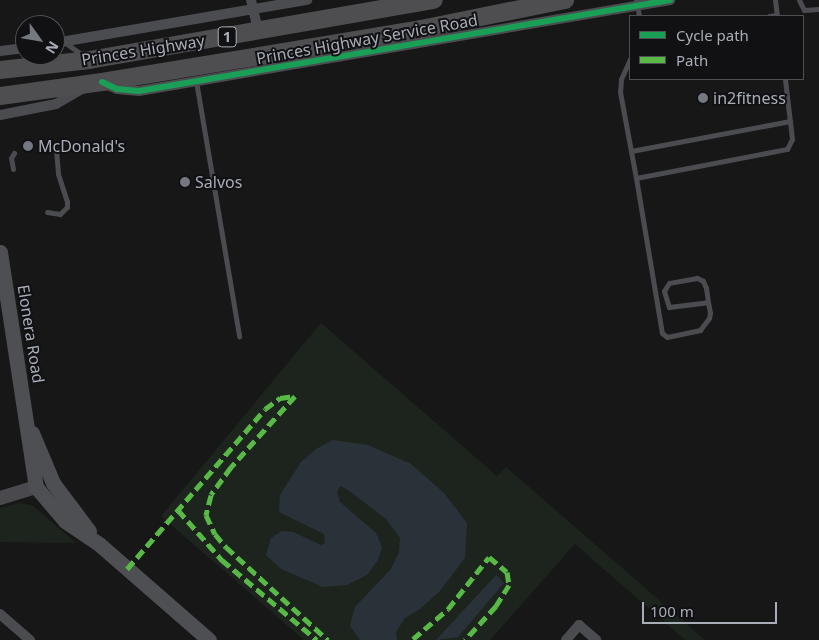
<!DOCTYPE html>
<html>
<head>
<meta charset="utf-8">
<style>
	body { margin:0 }
	#map { position:relative; width:819px; height:640px; overflow:hidden; background:#171717; font-family:"Noto Sans",sans-serif }
	div>[style] { position:absolute }
	.green>* { inset:0; background:#1d241e }
	.water>* { inset:0; background:#2a3239 }
	.lane>* { height:5px; margin:-2.5px; padding:0 2.5px; transform-origin:2.5px; border-radius:2.5px; background:#4b4c50 }
	.street>* { height:10px; margin:-5px; padding:0 5px; transform-origin:5px; border-radius:5px; background:#4b4c50 }
	.secondary>* { height:14px; margin:-7px; padding:0 7px; transform-origin:7px; border-radius:7px; background:#4a4a4e }
	.primary>* { height:15px; margin:-7.5px; padding:0 7.5px; transform-origin:7.5px; border-radius:7.5px; background:#4d4f52 }
	.highway>* { height:18px; margin:-9px; padding:0 9px; transform-origin:9px; border-radius:9px; background:#4e4e51 }
	.quiet>* { height:5px; margin-top:-2.5px; transform-origin:0; background:repeating-linear-gradient(90deg,#58b947 0 10px,transparent 0 15px) }
	.cycleway>* { height:6px; margin:-3px; padding:0 3px; transform-origin:3px; border-radius:3px; background:#1a9f57 }
	.dots>* { width:14px; height:14px; translate:-50% -50%; box-sizing:border-box; border:2px solid #111113; border-radius:50% }
	span { translate:-50% -50%; white-space:nowrap; text-align:center; line-height:1.15; -webkit-text-stroke:4px #111113; paint-order:stroke }
	.shield-label span { padding:1px 4px; background:#111113; border:1px solid; border-radius:4px; -webkit-text-stroke-width:0 }
	.shield-label { font-size:15px; color:#a8adb8; font-weight:700 }
	.street-label { font-size:16px; color:#a8adb8 }
	.poi-label { font-size:16px; color:#a8adb8 }
	.left { translate:0 -50%; text-align:left }
	.legend { position:absolute; left:629px; top:15px; width:175px; height:65px; box-sizing:border-box; background:#111113; border:1px solid #4d4f55; margin:0; padding:6px 9px; list-style:none; font-size:15px; color:#a8adb8 }
	.legend li { display:flex; align-items:center; gap:10px; height:25px }
	.legend b { width:25px; border:1px solid #4d4f55 }
	.north { position:absolute; left:15px; top:15px; width:50px; height:50px; box-sizing:border-box; background:#111113; border:1px solid #4d4f55; border-radius:50%; rotate:122deg; font-size:14px; font-weight:700; line-height:20px; text-align:center; color:#a8adb8 }
	.north::after { content:''; display:block; margin:auto; width:18px; height:22px; background:#757880; clip-path:polygon(50% 0,100% 100%,50% 72%,0 100%) }
	.scale { position:absolute; left:642px; top:602px; width:135px; height:22px; box-sizing:border-box; border:2px solid #a8adb8; border-top:0; padding-left:6px; font-size:15px; line-height:18px; white-space:nowrap; color:#a8adb8; -webkit-text-stroke:4px #111113; paint-order:stroke }
</style>
</head>
<body>
<div id="map">
	<div class="green">
		<i style="clip-path:polygon(321px 323px,497px 476px,506px 467px,705px 640px,685px 640px,575px 544px,490px 640px,304px 640px,161px 516px)"></i>
		<i style="clip-path:polygon(19px 503px,32px 505px,76px 543px,0 542px,0 508px)"></i>
	</div>
	<div class="water">
		<i style="clip-path:polygon(333px 440px,368px 445px,411px 464px,444px 493px,467px 523px,465px 558px,439px 592px,420px 609px,405px 618px,396px 632px,397px 640px,360px 640px,350px 626px,355px 607px,391px 569px,399px 552px,400px 538px,386px 519px,348px 490px,340px 486px,337px 492px,340px 502px,376px 533px,382px 547px,378px 560px,367px 575px,347px 585px,323px 587px,281px 569px,266px 555px,271px 538px,282px 531px,293px 532px,321px 545px,325px 543px,324px 534px,279px 512px,280px 495px,301px 462px,316px 449px)"></i>
		<i style="clip-path:polygon(496px 575px,504px 583px,458px 637px,436px 640px)"></i>
	</div>
	<div class="lane">
		<i style="left:636px;top:0;width:16px;rotate:79deg"></i>
		<i style="left:775px;top:0;width:16px;rotate:83deg"></i>
		<i style="left:799px;top:0;width:11px;rotate:63deg"></i>
		<i style="left:804px;top:10px;width:15px;rotate:-4deg"></i>
		<i style="left:769px;top:16px;width:8px;rotate:-7deg"></i>
		<i style="left:64px;top:42px;width:24px;rotate:35deg"></i>
		<i style="left:630px;top:59px;width:22px;rotate:114deg"></i>
		<i style="left:621px;top:79px;width:13px;rotate:94deg"></i>
		<i style="left:620px;top:92px;width:87px;rotate:79.5deg"></i>
		<i style="left:636px;top:178px;width:154px;rotate:-10.9deg"></i>
		<i style="left:787px;top:149px;width:11px;rotate:-63deg"></i>
		<i style="left:792px;top:139px;width:60px;rotate:-96.7deg"></i>
		<i style="left:22px;top:63px;width:10px;rotate:-53deg"></i>
		<i style="left:196px;top:81px;width:259px;rotate:80.4deg"></i>
		<i style="left:41px;top:148px;width:15px;rotate:8deg"></i>
		<i style="left:56px;top:150px;width:24px;rotate:85deg"></i>
		<i style="left:58px;top:174px;width:28px;rotate:72deg"></i>
		<i style="left:67px;top:201px;width:6px;rotate:90deg"></i>
		<i style="left:67px;top:207px;width:10px;rotate:135deg"></i>
		<i style="left:60px;top:214px;width:13px;rotate:-171deg"></i>
		<i style="left:631px;top:151px;width:162px;rotate:-10.7deg"></i>
		<i style="left:13px;top:169px;width:11px;rotate:-100deg"></i>
		<i style="left:11px;top:158px;width:6px;rotate:-59deg"></i>
		<i style="left:636px;top:178px;width:157px;rotate:80.5deg"></i>
		<i style="left:662px;top:333px;width:6px;rotate:39deg"></i>
		<i style="left:667px;top:337px;width:34px;rotate:-12deg"></i>
		<i style="left:700px;top:330px;width:15px;rotate:-53deg"></i>
		<i style="left:709px;top:318px;width:5px;rotate:-79deg"></i>
		<i style="left:710px;top:313px;width:11px;rotate:-100deg"></i>
		<i style="left:708px;top:302px;width:14px;rotate:-98deg"></i>
		<i style="left:706px;top:288px;width:8px;rotate:-113deg"></i>
		<i style="left:703px;top:281px;width:7px;rotate:-153deg"></i>
		<i style="left:697px;top:278px;width:28px;rotate:170deg"></i>
		<i style="left:669px;top:283px;width:9px;rotate:122deg"></i>
		<i style="left:664px;top:291px;width:17px;rotate:73deg"></i>
		<i style="left:669px;top:307px;width:39px;rotate:-7deg"></i>
	</div>
	<div class="street">
		<i style="left:251px;top:0;width:32px;rotate:77deg"></i>
		<i style="left:55px;top:43px;width:256px;rotate:-9.7deg"></i>
		<i style="left:0;top:51px;width:25px;rotate:-7deg"></i>
		<i style="left:103px;top:83px;width:15px;rotate:23deg"></i>
		<i style="left:117px;top:89px;width:22px;rotate:5deg"></i>
		<i style="left:139px;top:91px;width:539px;rotate:-9.72deg"></i>
		<i style="left:0;top:115px;width:57px;rotate:-11.1deg"></i>
		<i style="left:56px;top:104px;width:32px;rotate:-30deg"></i>
		<i style="left:0;top:614px;width:40px;rotate:41deg"></i>
		<i style="left:566px;top:640px;width:20px;rotate:-49deg"></i>
		<i style="left:579px;top:625px;width:23px;rotate:41deg"></i>
	</div>
	<div class="secondary">
		<i style="left:0;top:498px;width:38px;rotate:-17deg"></i>
	</div>
	<div class="primary">
		<i style="left:0;top:252px;width:238px;rotate:81.3deg"></i>
		<i style="left:36px;top:487px;width:45px;rotate:49.5deg"></i>
		<i style="left:65px;top:521px;width:41px;rotate:34.1deg"></i>
		<i style="left:99px;top:544px;width:146px;rotate:41.1deg"></i>
		<i style="left:32px;top:433px;width:54px;rotate:67.2deg"></i>
		<i style="left:53px;top:483px;width:60px;rotate:53.1deg"></i>
	</div>
	<div class="highway">
		<i style="left:0;top:70px;width:90px;rotate:-6.4deg"></i>
		<i style="left:89px;top:60px;width:350px;rotate:-9.9deg"></i>
		<i style="left:0;top:96px;width:103px;rotate:-7.8deg"></i>
		<i style="left:102px;top:82px;width:323px;rotate:-9.4deg"></i>
		<i style="left:421px;top:29px;width:147px;rotate:-11.4deg"></i>
	</div>
	<div class="quiet">
		<i style="left:178px;top:510px;width:67px;rotate:48.7deg"></i>
		<i style="left:222px;top:560px;width:124px;rotate:40.1deg"></i>
		<i style="left:127px;top:569px;width:211px;rotate:-49.2deg"></i>
		<i style="left:265px;top:409px;width:19px;rotate:-36deg"></i>
		<i style="left:280px;top:398px;width:15px;rotate:-8deg"></i>
		<i style="left:295px;top:396px;width:96px;rotate:132deg"></i>
		<i style="left:231px;top:467px;width:34px;rotate:126deg"></i>
		<i style="left:211px;top:495px;width:21px;rotate:104deg"></i>
		<i style="left:206px;top:515px;width:21px;rotate:65deg"></i>
		<i style="left:215px;top:534px;width:17px;rotate:50deg"></i>
		<i style="left:226px;top:547px;width:138px;rotate:42.4deg"></i>
		<i style="left:413px;top:639px;width:46px;rotate:-40.6deg"></i>
		<i style="left:448px;top:609px;width:66px;rotate:-51.7deg"></i>
		<i style="left:489px;top:557px;width:23px;rotate:40deg"></i>
		<i style="left:507px;top:572px;width:13px;rotate:81deg"></i>
		<i style="left:509px;top:585px;width:25px;rotate:122deg"></i>
		<i style="left:496px;top:606px;width:46px;rotate:132.4deg"></i>
	</div>
	<div class="cycleway">
		<i style="left:102px;top:82px;width:17px;rotate:25deg"></i>
		<i style="left:117px;top:89px;width:22px;rotate:5deg"></i>
		<i style="left:139px;top:91px;width:539px;rotate:-9.72deg"></i>
	</div>
	<div class="dots">
		<i style="left:703px;top:98px;background:#757880"></i>
		<i style="left:28px;top:146px;background:#757880"></i>
		<i style="left:185px;top:182px;background:#757880"></i>
	</div>
	<div class="shield-label">
		<span style="left:227px;top:37px">1</span>
	</div>
	<div class="street-label">
		<span style="left:367px;top:39px;rotate:-10deg">Princes Highway Service Road</span>
		<span style="left:143px;top:50px;rotate:-9deg">Princes Highway</span>
		<span style="left:31px;top:334px;rotate:81deg">Elonera Road</span>
	</div>
	<div class="poi-label">
		<span class="left" style="left:713px;top:98px">in2fitness</span>
		<span class="left" style="left:38px;top:146px">McDonald's</span>
		<span class="left" style="left:195px;top:182px">Salvos</span>
	</div>
	<ul class="legend">
	<li><b style="height:6px;background:#1a9f57"></b>Cycle path</li>
	<li><b style="height:6px;background:#58b947"></b>Path</li>
	</ul>
	<div class="north">N</div>
	<div class="scale">100 m</div>
</div>
</body>
</html>
